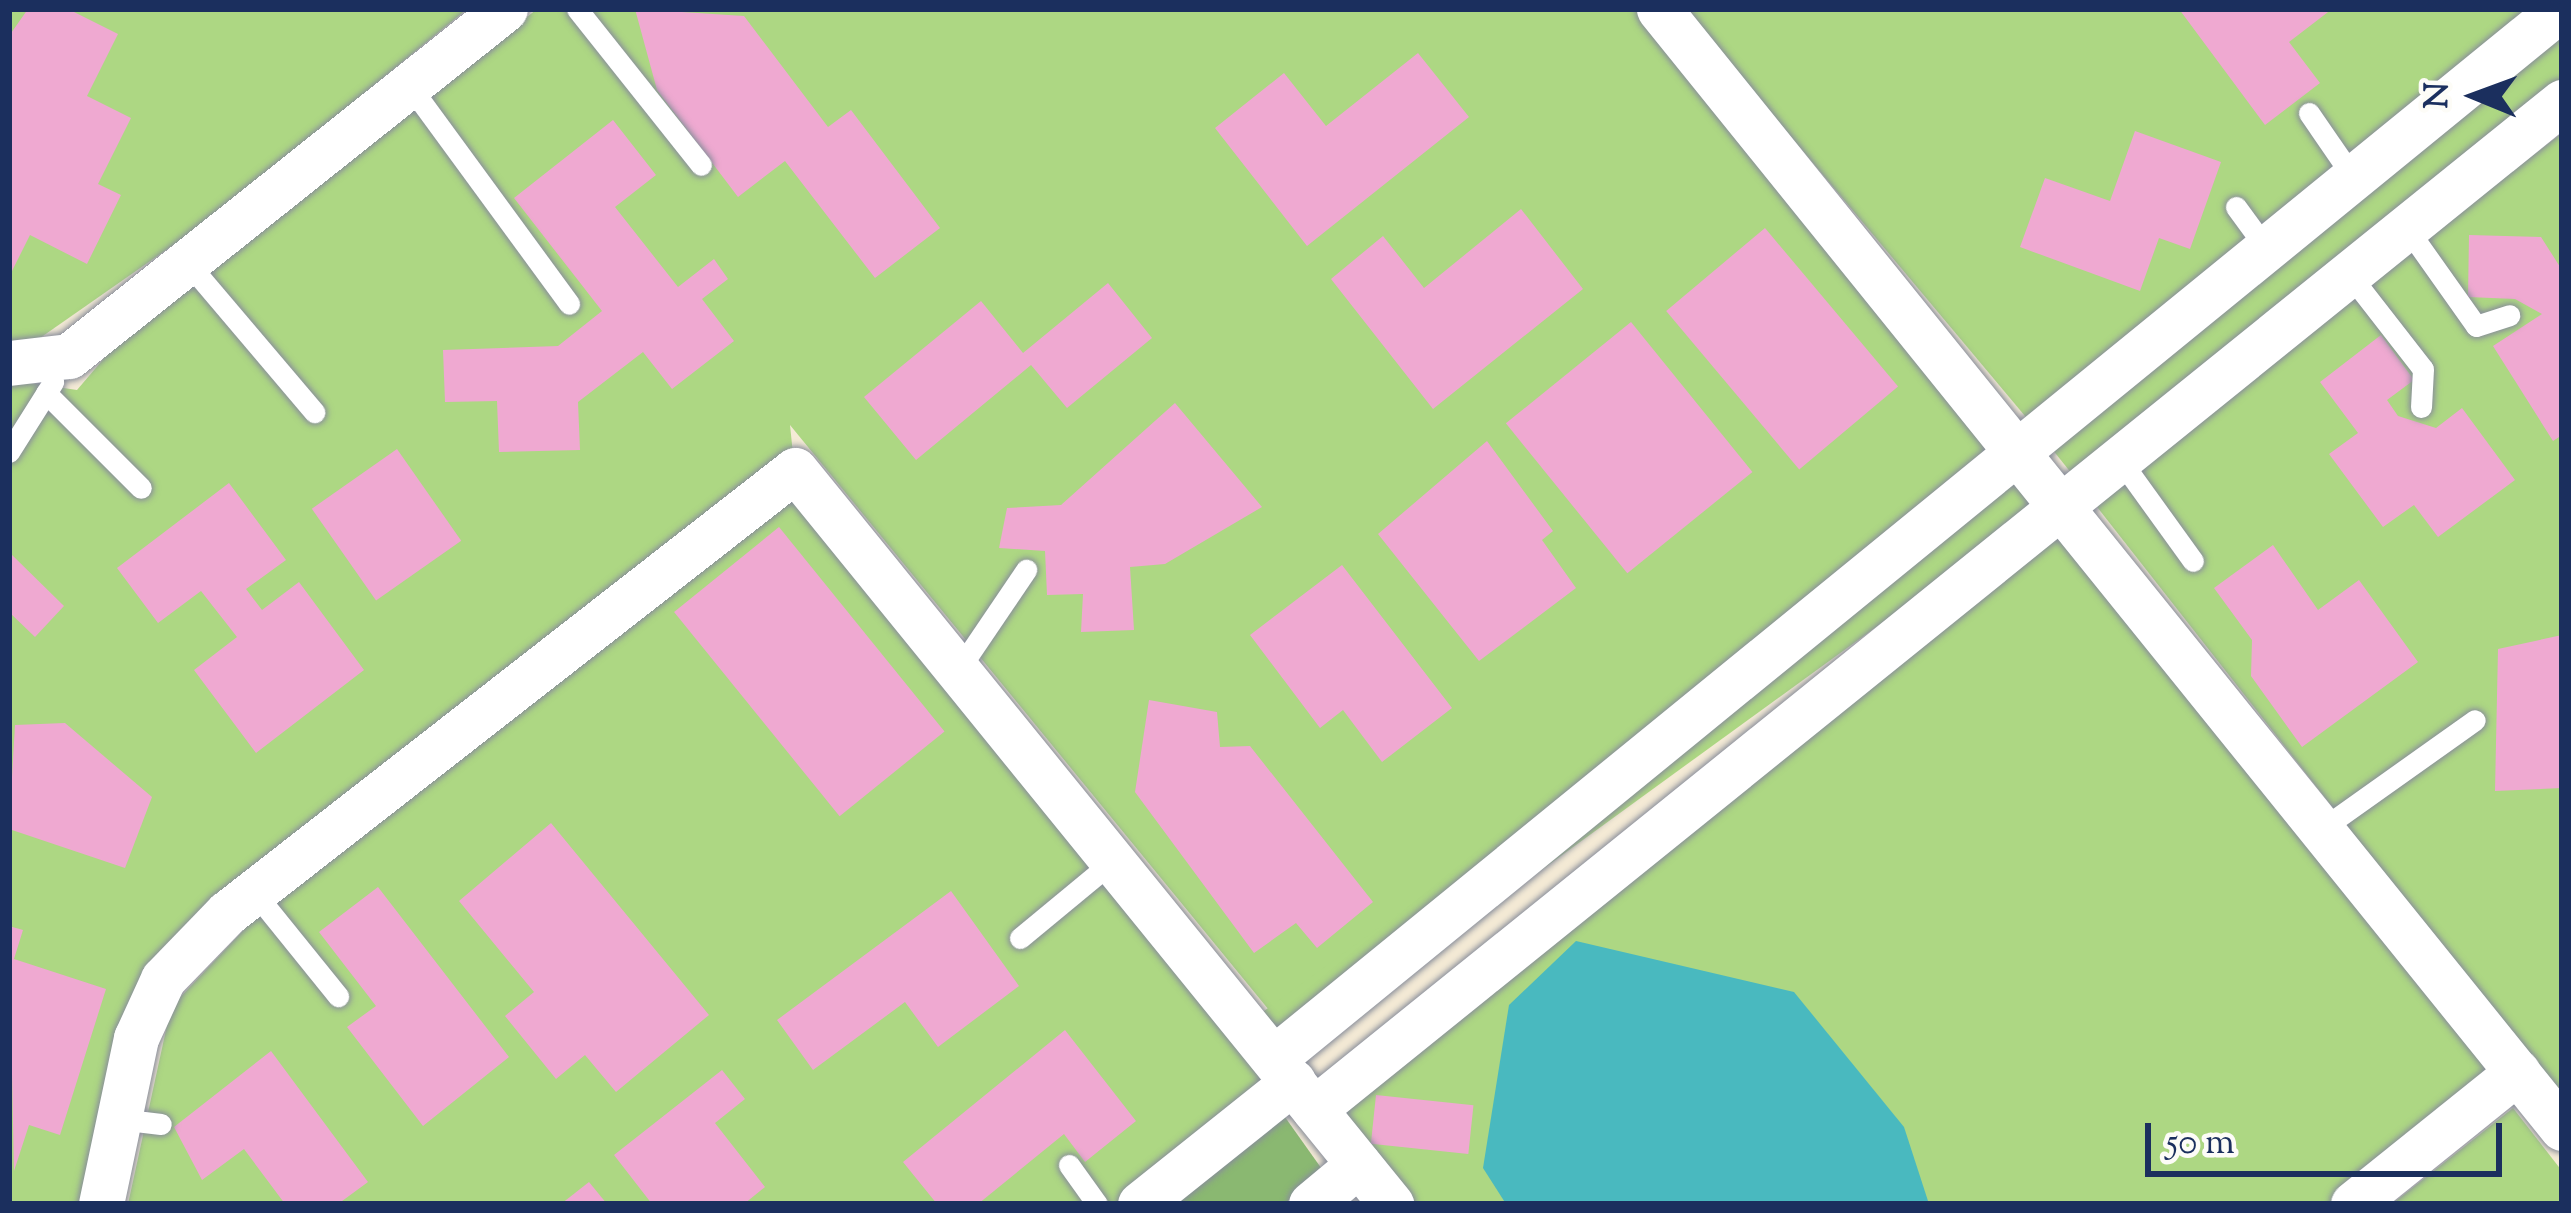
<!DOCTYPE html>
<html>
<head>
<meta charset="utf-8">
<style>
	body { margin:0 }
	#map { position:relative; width:2571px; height:1213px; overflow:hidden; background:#f5ebd6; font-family:"Sorts Mill Goudy",serif }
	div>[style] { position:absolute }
	.green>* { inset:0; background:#add783; transform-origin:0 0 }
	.forest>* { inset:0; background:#8ab871 }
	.water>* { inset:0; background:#49b9bf }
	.building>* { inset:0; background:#efa9d1; transform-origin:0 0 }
	.roads { filter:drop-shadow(0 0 3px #888d9a) drop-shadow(0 0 3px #888d9a) }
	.lane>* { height:21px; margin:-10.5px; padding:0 10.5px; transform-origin:10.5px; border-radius:10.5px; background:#fff }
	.street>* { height:45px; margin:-22.5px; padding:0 22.5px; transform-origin:22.5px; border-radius:22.5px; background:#fff }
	span { translate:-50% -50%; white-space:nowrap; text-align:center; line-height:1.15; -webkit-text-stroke:9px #fdfcf7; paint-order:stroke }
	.frame { position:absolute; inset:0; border:12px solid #1b2f5e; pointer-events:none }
	.north { position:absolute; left:2415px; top:36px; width:120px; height:120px; -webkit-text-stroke:9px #fdfcf7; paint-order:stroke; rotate:271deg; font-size:33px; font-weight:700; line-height:48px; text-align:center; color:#1b2f5e }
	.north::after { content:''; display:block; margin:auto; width:42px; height:54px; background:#1b2f5e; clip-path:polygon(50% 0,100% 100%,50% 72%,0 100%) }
	.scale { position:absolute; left:2145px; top:1123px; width:357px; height:54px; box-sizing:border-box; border:6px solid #1b2f5e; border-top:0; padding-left:15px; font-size:36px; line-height:42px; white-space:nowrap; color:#1b2f5e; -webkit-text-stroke:9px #fdfcf7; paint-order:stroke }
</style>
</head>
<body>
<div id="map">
	<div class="green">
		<i style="clip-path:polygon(9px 9px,467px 9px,209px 220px,30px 345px,9px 346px)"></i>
		<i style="clip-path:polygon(537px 9px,1644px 9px,1992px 444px,1282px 1026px,790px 425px,793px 454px,227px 895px,79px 1204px,9px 1204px,9px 380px,77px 390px,112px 349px)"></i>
		<i style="clip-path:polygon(1684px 9px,2530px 9px,2030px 422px)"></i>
		<i style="clip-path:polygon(2562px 22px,2562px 82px,2072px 474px,2048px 444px)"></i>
		<i style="clip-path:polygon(2562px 133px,2562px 1100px,2090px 498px)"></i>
		<i style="left:2010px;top:469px;width:49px;height:932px;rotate:54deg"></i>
		<i style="clip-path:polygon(792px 492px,1271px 1086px,1129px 1204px,128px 1204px,171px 1007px,257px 916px)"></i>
		<i style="clip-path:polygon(2055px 523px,2492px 1071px,2329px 1204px,1414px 1204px,1341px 1113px)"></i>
		<i style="clip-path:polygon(2513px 1108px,2562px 1171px,2562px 1204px,2392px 1204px)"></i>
	</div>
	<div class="forest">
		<i style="clip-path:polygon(1280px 1110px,1324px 1172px,1284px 1204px,1164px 1204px)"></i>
	</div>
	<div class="water">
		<i style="clip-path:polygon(1576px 941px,1794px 992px,1904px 1127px,1929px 1204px,1506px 1204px,1483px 1168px,1509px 1005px)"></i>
	</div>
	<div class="building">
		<i style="clip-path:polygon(28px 9px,68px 9px,118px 34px,87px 96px,131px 118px,98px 184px,121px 195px,87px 264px,30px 235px,9px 277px,9px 36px)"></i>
		<i style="clip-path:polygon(635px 9px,744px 16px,828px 127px,851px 110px,940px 228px,875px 278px,785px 161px,738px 197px,657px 90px)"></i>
		<i style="clip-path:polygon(2179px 9px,2332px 9px,2289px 42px,2320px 83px,2265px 125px)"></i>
		<i style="clip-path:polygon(1418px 53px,1469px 117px,1307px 246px,1215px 128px,1284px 73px,1326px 126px)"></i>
		<i style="clip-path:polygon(613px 120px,656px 175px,615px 207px,678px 287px,714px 259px,728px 279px,702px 299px,734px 341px,672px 389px,643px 352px,578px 402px,580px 450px,499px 452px,497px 401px,445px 402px,443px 350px,558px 346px,602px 311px,514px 198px)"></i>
		<i style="clip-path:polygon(2135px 131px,2221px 162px,2190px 249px,2159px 238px,2140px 291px,2020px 247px,2045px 178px,2110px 201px)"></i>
		<i style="clip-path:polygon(1521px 209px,1583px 289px,1433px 409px,1331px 279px,1383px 236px,1424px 288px)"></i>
		<i style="left:1765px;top:228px;width:207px;height:129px;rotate:50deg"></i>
		<i style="clip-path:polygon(2469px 235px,2541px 237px,2562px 270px,2562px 435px,2553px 441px,2493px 346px,2542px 314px,2515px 299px,2468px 297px)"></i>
		<i style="clip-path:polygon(1108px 283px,1152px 338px,1067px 408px,1031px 365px,916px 460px,864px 397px,981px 301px,1023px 353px)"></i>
		<i style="left:1631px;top:322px;width:193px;height:161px;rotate:51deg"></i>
		<i style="clip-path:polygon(2381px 335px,2414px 380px,2387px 400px,2398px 416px,2436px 428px,2462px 408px,2515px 480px,2438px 537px,2414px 505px,2383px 527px,2329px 454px,2358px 433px,2320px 382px)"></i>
		<i style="clip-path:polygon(1175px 403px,1262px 507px,1165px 564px,1130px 567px,1134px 630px,1081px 632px,1083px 594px,1047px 595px,1045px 551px,999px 548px,1007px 508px,1061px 505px)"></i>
		<i style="clip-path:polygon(1487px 441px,1553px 531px,1542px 540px,1576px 588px,1479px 661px,1378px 534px)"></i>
		<i style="left:397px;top:449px;width:112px;height:104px;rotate:55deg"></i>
		<i style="clip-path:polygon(229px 483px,286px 560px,246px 589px,262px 610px,299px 582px,364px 670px,256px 753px,194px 670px,237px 637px,201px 591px,158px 623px,117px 568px)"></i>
		<i style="left:779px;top:527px;width:263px;height:135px;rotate:51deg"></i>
		<i style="clip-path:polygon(2273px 545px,2318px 610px,2359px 580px,2418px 662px,2302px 747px,2251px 676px,2252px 640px,2214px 588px)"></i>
		<i style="clip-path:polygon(9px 552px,64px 606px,35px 637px,9px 612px)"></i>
		<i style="clip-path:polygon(1342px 565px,1452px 708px,1382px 762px,1343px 710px,1320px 728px,1250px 635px)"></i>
		<i style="clip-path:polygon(2562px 635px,2562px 788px,2495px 791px,2498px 649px)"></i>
		<i style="clip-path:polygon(1149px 700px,1217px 712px,1220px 747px,1250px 746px,1373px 902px,1317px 948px,1296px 923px,1254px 953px,1135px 792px)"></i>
		<i style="clip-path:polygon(65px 723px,152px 797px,125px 868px,9px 829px,15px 725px)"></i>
		<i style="clip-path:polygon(551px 823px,709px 1015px,616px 1092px,585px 1055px,556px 1079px,505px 1016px,534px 992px,459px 901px)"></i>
		<i style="clip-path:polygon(378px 887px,509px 1057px,423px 1126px,347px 1027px,376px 1006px,319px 932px)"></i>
		<i style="clip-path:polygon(951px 891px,1019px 986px,938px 1047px,905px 1002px,813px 1070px,777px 1020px)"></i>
		<i style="clip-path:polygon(9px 926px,23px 930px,14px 959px,106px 989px,60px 1135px,29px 1125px,14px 1171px)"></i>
		<i style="clip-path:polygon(1065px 1030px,1136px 1121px,1085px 1162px,1064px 1134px,978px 1204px,937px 1204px,903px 1162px)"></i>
		<i style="clip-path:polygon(271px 1051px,368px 1182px,338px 1204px,285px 1204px,244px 1149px,202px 1180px,174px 1127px)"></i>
		<i style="clip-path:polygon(722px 1070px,745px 1099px,715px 1123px,765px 1187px,744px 1204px,652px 1204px,614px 1155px)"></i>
		<i style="left:1376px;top:1095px;width:98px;height:49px;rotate:6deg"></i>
		<i style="clip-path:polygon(589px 1182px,607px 1204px,561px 1204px)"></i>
	</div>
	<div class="roads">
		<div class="lane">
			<i style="left:577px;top:9px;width:199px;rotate:51.5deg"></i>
			<i style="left:409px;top:85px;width:271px;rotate:53.8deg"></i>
			<i style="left:2309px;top:113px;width:78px;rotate:55.5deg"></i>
			<i style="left:2236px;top:207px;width:51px;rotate:53.8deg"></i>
			<i style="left:2406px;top:227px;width:121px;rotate:54.7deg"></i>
			<i style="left:2476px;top:326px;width:35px;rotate:-18deg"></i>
			<i style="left:187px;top:262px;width:197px;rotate:49.7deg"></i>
			<i style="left:2349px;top:274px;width:120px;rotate:52.1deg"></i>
			<i style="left:2423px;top:369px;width:38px;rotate:93deg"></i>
			<i style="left:46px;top:393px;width:134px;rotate:45deg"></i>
			<i style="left:9px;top:452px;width:83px;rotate:-57.8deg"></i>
			<i style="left:2118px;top:457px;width:128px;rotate:54.2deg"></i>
			<i style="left:959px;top:669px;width:120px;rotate:-55.9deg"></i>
			<i style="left:2323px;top:828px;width:186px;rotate:-35.4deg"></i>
			<i style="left:254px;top:892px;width:134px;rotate:51.1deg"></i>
			<i style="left:1020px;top:938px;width:121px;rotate:-39.6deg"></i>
			<i style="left:119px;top:1119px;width:42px;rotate:6.8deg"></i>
			<i style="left:1069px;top:1165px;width:48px;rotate:54.3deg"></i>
		</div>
		<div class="street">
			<i style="left:1659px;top:9px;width:1438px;rotate:51.1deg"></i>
			<i style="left:9px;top:363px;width:60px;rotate:-6.7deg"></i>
			<i style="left:69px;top:356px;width:557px;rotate:-38.52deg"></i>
			<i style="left:1274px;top:1058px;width:1660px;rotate:-39.2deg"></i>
			<i style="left:1314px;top:1109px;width:1604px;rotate:-38.9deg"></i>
			<i style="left:101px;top:1204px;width:170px;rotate:-78.1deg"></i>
			<i style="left:136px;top:1038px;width:65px;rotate:-65.4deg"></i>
			<i style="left:163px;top:979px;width:92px;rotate:-45.9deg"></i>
			<i style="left:227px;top:913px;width:720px;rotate:-37.95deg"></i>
			<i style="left:795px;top:470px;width:946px;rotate:50.92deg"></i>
			<i style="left:1140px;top:1204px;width:196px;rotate:-38.6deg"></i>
			<i style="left:1311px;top:1204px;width:62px;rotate:-39.8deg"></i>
			<i style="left:2353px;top:1204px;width:211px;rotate:-38.8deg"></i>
		</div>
	</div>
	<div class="frame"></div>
	<div class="north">N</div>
	<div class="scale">50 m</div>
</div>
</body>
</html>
